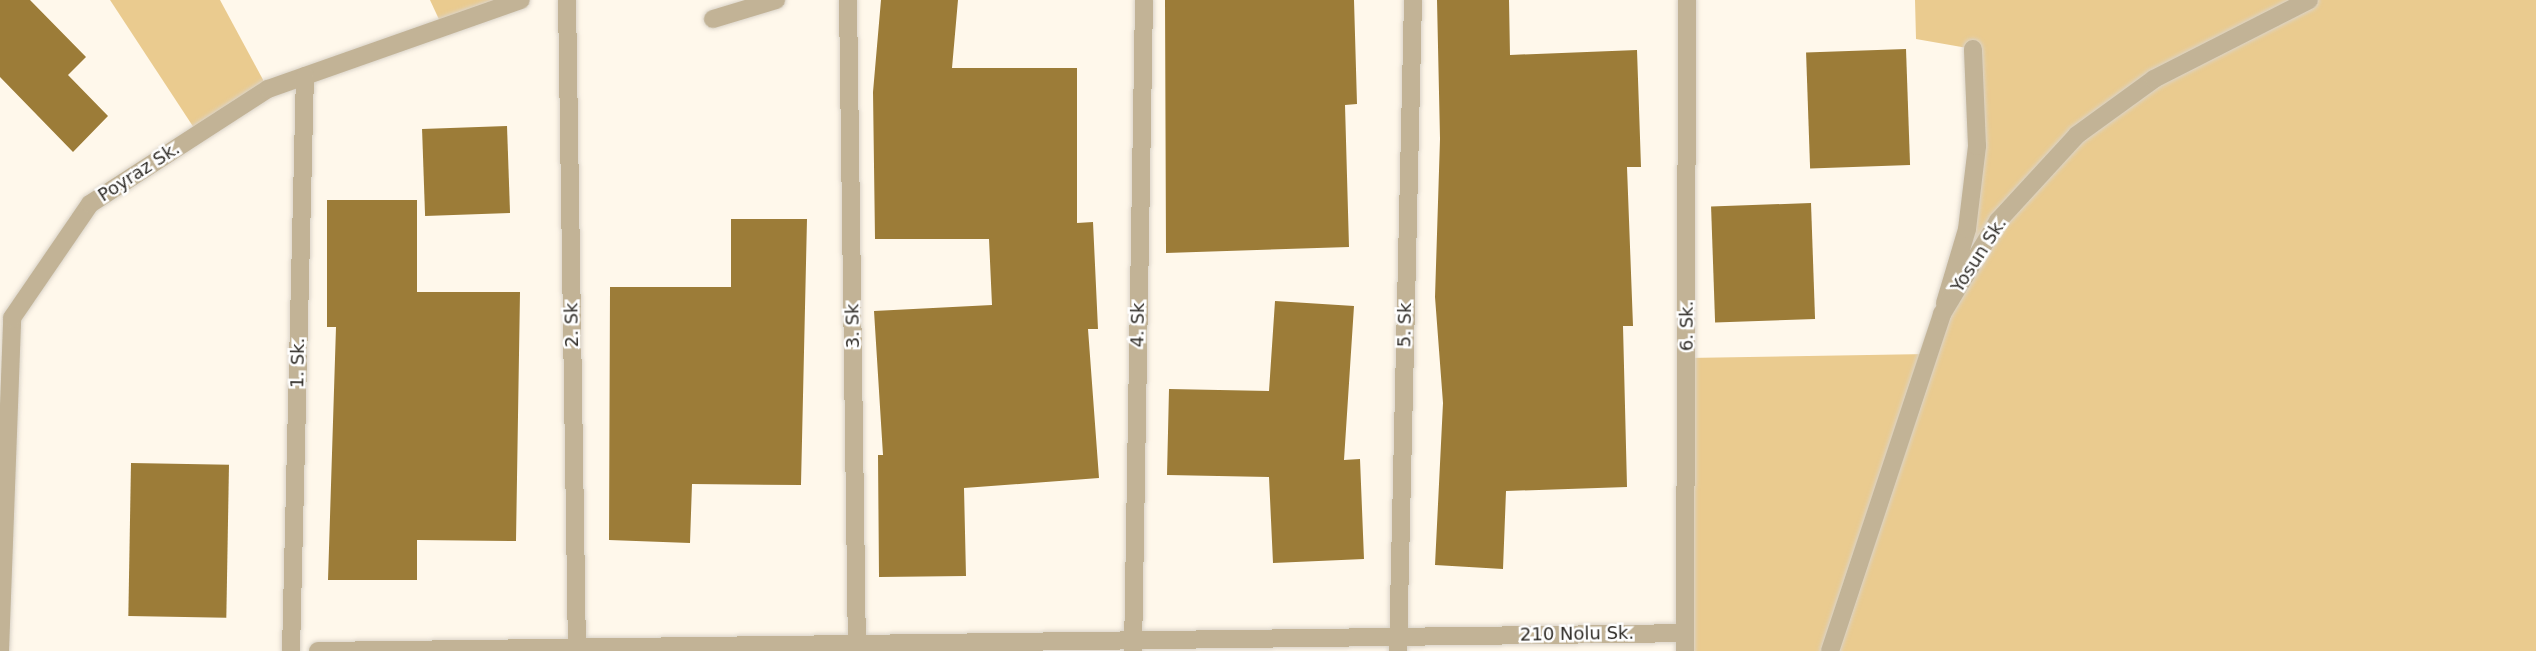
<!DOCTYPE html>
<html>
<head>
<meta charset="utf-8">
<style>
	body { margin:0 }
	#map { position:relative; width:2536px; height:651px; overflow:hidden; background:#fff8eb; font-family:"DejaVu Sans",sans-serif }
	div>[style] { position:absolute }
	.green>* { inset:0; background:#eacb8f }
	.building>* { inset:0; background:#9c7c38; transform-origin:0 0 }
	.roads { filter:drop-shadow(0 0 2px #dad3c8) drop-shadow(0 0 2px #dad3c8) }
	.service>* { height:18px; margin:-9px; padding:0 9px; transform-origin:9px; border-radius:9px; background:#c2b396 }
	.minor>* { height:18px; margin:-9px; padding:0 9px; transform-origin:9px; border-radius:9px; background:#c2b396 }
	span { translate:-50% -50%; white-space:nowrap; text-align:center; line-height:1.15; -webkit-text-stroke:5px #fff; paint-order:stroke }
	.street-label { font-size:18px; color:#302d28 }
</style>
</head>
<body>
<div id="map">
	<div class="green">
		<i style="clip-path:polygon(110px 0,220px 0,268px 89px,198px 134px)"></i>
		<i style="clip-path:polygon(430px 0,521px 0,443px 28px)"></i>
		<i style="clip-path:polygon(1915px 0,2536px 0,2536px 651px,1685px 651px,1687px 358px,1928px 354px,1967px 229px,1973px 49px,1916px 39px)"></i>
	</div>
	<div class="building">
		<i style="clip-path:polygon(0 0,30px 0,86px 57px,68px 75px,108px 116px,73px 152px,0 77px)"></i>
		<i style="clip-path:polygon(881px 0,958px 0,952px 68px,1077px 68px,1077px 223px,1093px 222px,1098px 329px,1088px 329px,1099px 478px,964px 488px,966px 576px,879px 577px,878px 455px,883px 455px,874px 311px,992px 305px,989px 239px,875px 239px,873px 92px)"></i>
		<i style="clip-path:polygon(1165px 0,1354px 0,1357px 104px,1345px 105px,1349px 247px,1166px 253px)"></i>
		<i style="clip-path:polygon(1437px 0,1509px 0,1510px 55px,1637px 50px,1641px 167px,1627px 167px,1633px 326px,1623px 326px,1627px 487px,1506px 491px,1503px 569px,1435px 565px,1443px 403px,1435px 297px,1440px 139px)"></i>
		<i style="left:1906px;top:49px;width:116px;height:100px;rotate:88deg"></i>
		<i style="left:507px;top:126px;width:87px;height:85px;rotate:88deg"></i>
		<i style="clip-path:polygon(327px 200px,417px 200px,417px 292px,520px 292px,516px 541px,417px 540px,417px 580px,328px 580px,336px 327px,327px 327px)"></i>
		<i style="left:1811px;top:203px;width:116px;height:100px;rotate:88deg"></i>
		<i style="clip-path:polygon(731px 219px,807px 219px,801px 485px,692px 484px,690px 543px,609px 540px,610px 287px,731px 287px)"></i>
		<i style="clip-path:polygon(1275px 301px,1354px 306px,1344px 460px,1360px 459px,1364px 559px,1273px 563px,1269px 477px,1167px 475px,1169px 389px,1269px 391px)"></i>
		<i style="left:131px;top:463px;width:98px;height:153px;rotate:1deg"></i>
	</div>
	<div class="roads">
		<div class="service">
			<i style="left:713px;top:19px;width:66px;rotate:-16.8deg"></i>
			<i style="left:1945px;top:303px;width:77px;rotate:-73.4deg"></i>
			<i style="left:1967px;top:229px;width:84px;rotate:-83.1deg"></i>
			<i style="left:1977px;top:146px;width:97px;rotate:-92.4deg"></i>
		</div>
		<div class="minor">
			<i style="left:567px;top:0;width:651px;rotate:89.12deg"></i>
			<i style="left:848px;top:0;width:651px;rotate:89.21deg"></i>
			<i style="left:0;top:651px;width:333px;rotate:-87.9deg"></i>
			<i style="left:12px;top:318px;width:138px;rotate:-55.6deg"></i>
			<i style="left:90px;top:204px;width:212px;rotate:-32.9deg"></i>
			<i style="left:268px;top:89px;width:268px;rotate:-19.4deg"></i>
			<i style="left:291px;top:651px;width:575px;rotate:-88.61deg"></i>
			<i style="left:318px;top:651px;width:1367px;rotate:-0.75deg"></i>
			<i style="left:1133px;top:651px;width:651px;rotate:-89.03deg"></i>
			<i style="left:1398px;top:651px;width:651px;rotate:-88.68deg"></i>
			<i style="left:1685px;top:651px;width:651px;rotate:-89.82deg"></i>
			<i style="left:1830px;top:651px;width:355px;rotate:-71.6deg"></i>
			<i style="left:1942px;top:314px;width:109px;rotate:-58.9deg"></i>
			<i style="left:1998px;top:221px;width:117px;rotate:-47.4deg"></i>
			<i style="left:2077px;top:135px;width:95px;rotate:-36deg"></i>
			<i style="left:2154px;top:79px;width:174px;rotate:-27deg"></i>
		</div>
	</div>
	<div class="street-label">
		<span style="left:139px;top:172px;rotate:-33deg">Poyraz Sk.</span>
		<span style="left:1979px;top:255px;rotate:-57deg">Yosun Sk.</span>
		<span style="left:572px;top:325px;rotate:-91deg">2. Sk</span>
		<span style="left:1138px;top:325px;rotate:-89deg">4. Sk</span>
		<span style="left:1405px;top:325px;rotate:-89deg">5. Sk</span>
		<span style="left:853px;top:326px;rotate:-91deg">3. Sk</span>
		<span style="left:1687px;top:326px;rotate:-90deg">6. Sk.</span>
		<span style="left:298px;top:363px;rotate:-89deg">1. Sk.</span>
		<span style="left:1577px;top:634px;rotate:-1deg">210 Nolu Sk.</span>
	</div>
</div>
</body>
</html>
